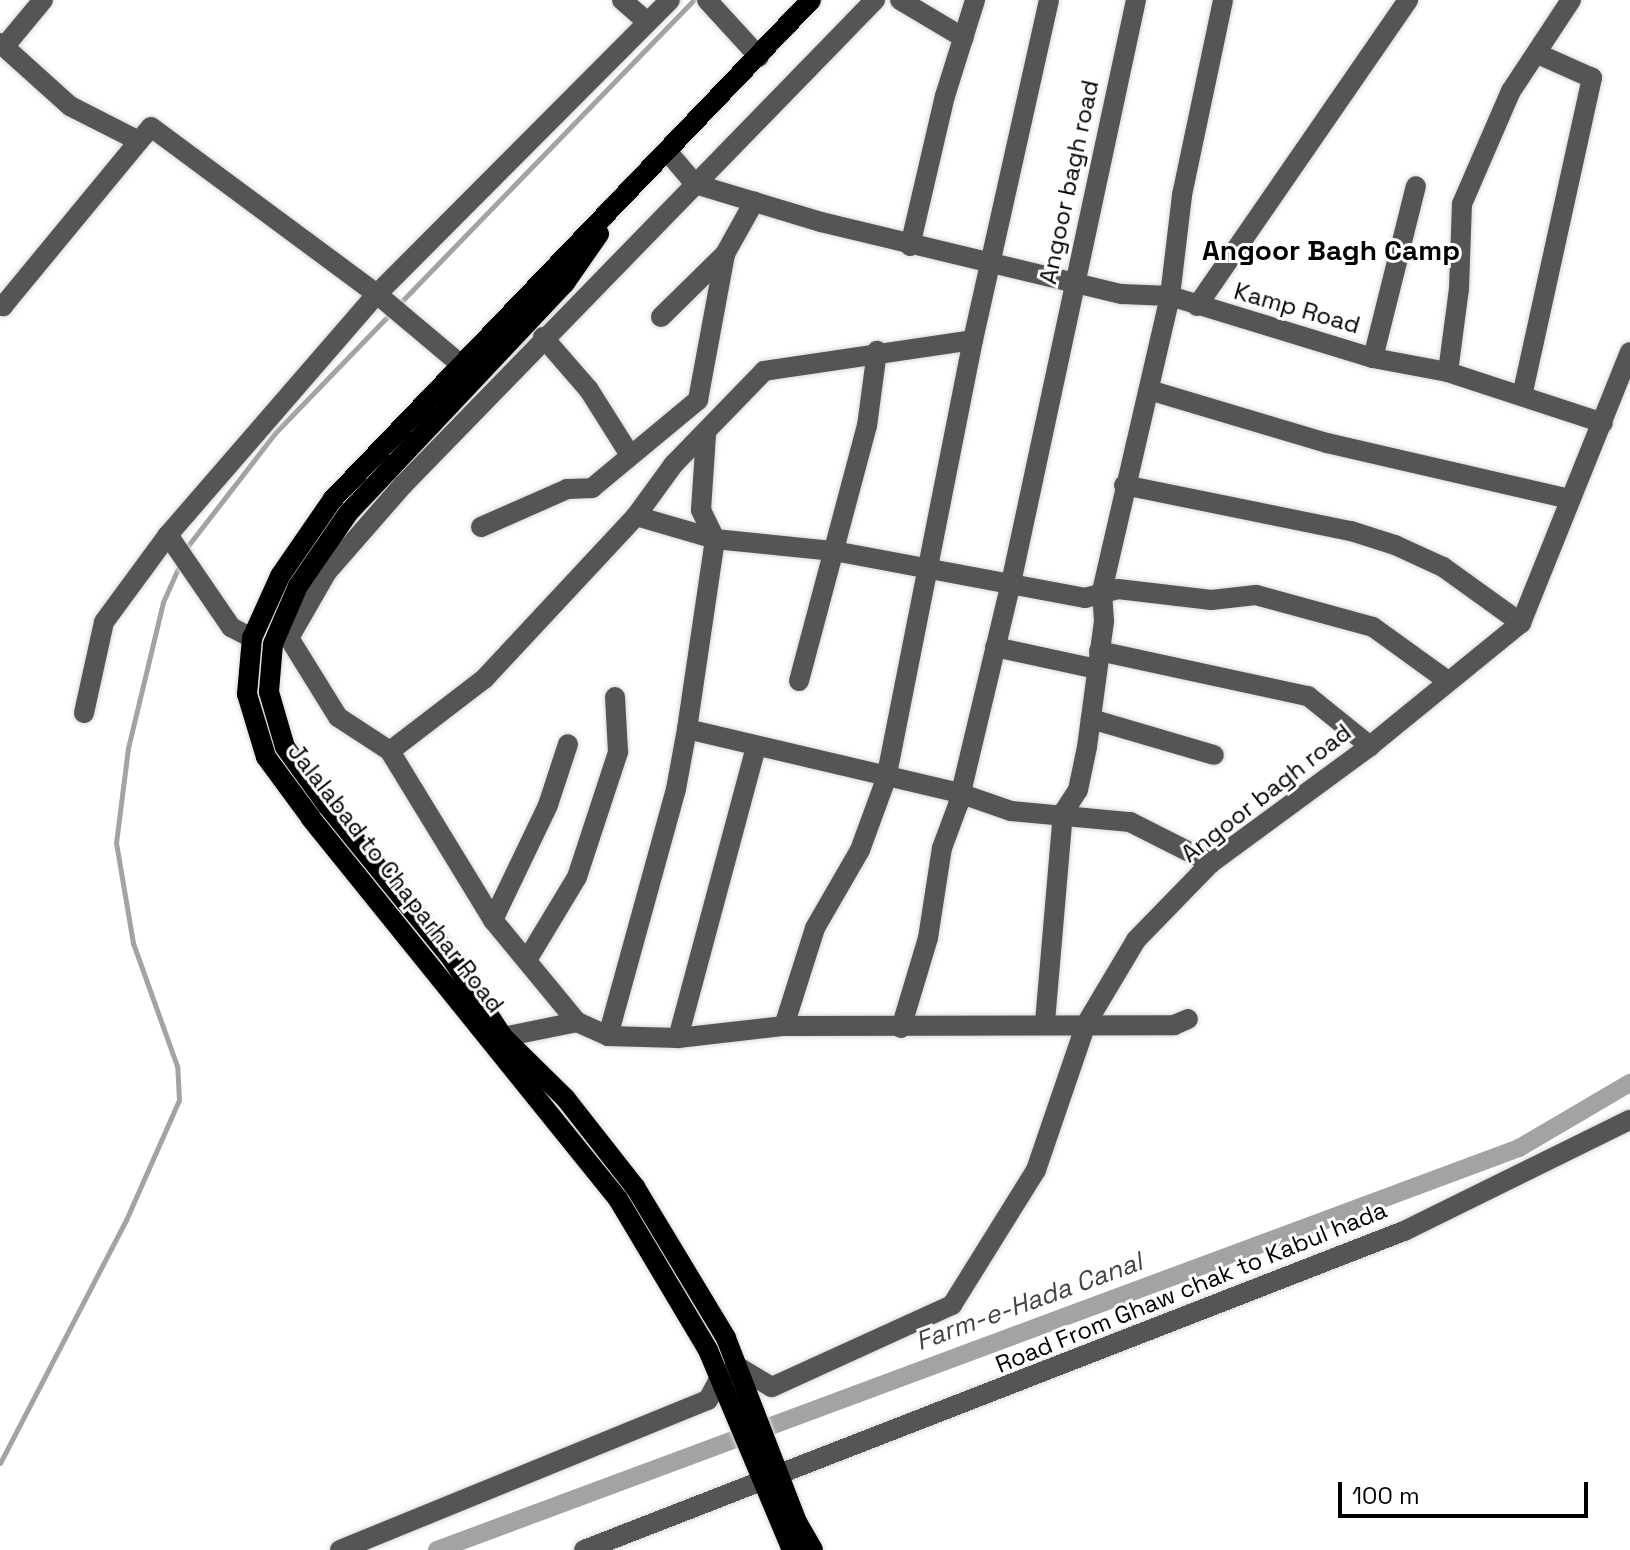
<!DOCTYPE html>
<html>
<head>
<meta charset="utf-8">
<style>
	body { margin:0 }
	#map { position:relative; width:1630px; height:1550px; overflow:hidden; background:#fff; font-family:"Space Grotesk",sans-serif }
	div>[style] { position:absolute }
	.stream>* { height:5px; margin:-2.5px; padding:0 2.5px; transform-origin:2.5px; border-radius:2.5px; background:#a3a3a3 }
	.canal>* { height:18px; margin:-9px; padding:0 9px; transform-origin:9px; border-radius:9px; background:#a3a3a3 }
	.roads { filter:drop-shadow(0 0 2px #dbdbdb) drop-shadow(0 0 2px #dbdbdb) }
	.minor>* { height:20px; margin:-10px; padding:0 10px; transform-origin:10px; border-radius:10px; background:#555 }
	.major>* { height:20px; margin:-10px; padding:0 10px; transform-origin:10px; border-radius:10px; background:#000 }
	span { translate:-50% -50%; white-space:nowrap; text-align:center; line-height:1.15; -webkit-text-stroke:6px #fff; paint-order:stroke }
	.street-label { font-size:24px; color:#000 }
	.water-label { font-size:26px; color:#444; font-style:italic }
	.quarter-label { font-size:28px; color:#000; font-weight:700 }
	.scale { position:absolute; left:1338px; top:1482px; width:250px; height:36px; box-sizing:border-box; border:4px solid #000; border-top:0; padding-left:10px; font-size:24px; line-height:28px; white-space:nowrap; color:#000; -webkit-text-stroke:6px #fff; paint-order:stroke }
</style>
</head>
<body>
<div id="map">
	<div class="stream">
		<i style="left:400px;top:303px;width:422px;rotate:-45.9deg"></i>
		<i style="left:187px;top:547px;width:144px;rotate:-52.3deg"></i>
		<i style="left:275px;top:433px;width:163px;rotate:-46deg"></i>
		<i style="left:0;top:1463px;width:274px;rotate:-62.6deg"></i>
		<i style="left:126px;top:1220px;width:131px;rotate:-66.2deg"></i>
		<i style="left:179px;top:1100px;width:34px;rotate:-93deg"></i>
		<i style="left:177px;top:1066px;width:131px;rotate:-109.7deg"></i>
		<i style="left:133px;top:943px;width:101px;rotate:-99.6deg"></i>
		<i style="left:116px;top:843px;width:96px;rotate:-82.8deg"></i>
		<i style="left:128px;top:748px;width:150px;rotate:-76.5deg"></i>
		<i style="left:163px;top:602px;width:42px;rotate:-65.9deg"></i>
	</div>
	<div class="canal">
		<i style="left:437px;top:1550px;width:1154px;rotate:-20.38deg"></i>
		<i style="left:1519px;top:1148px;width:129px;rotate:-30.4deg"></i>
	</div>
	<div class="roads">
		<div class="minor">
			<i style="left:622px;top:0;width:33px;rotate:41deg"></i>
			<i style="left:707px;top:0;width:77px;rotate:47.6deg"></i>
			<i style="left:900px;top:0;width:74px;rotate:30.7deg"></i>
			<i style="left:0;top:43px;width:94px;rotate:42deg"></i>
			<i style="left:70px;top:106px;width:77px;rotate:26.9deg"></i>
			<i style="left:139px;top:141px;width:18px;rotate:-49deg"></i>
			<i style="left:151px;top:127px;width:281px;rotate:36.5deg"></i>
			<i style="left:377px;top:294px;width:109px;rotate:40.1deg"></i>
			<i style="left:4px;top:47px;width:61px;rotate:-50.3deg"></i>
			<i style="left:667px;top:151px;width:43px;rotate:49.7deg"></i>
			<i style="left:695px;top:184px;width:132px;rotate:16.8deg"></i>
			<i style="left:821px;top:222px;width:309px;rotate:13.5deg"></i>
			<i style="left:1122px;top:294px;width:48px;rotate:2.4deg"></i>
			<i style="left:1170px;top:296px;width:212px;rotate:17deg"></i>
			<i style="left:1373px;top:358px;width:76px;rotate:10.6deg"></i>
			<i style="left:1448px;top:372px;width:163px;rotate:18.2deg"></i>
			<i style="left:910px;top:246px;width:154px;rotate:-76.9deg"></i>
			<i style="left:945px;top:96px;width:101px;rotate:-72.6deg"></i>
			<i style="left:0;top:304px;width:4px;rotate:34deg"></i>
			<i style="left:3px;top:306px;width:214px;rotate:-50.5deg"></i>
			<i style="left:1197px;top:306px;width:372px;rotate:-55.4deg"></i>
			<i style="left:661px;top:317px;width:90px;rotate:-44.5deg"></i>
			<i style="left:725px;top:254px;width:60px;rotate:-60.9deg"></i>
			<i style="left:543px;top:337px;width:70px;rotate:49deg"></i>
			<i style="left:589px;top:390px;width:77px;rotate:57.8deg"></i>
			<i style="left:1373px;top:358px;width:177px;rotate:-76deg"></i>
			<i style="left:1448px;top:372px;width:84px;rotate:-82.5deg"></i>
			<i style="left:1459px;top:289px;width:85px;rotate:-88deg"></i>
			<i style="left:1462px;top:204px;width:123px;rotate:-66.6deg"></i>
			<i style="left:1511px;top:91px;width:109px;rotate:-56.6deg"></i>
			<i style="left:1149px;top:390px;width:186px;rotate:16.6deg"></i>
			<i style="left:1327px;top:443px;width:249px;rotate:13deg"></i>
			<i style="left:1522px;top:396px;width:326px;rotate:-77.6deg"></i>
			<i style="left:1592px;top:78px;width:59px;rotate:-156deg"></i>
			<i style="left:1124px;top:485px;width:232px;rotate:11.5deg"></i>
			<i style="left:1351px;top:531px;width:46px;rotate:17.7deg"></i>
			<i style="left:1395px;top:545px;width:53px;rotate:24.6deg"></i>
			<i style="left:1443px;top:567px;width:96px;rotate:35.7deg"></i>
			<i style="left:636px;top:516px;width:82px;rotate:16.2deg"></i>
			<i style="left:715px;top:539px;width:120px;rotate:5.8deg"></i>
			<i style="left:834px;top:551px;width:255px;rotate:10.6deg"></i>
			<i style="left:1085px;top:598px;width:34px;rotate:-15deg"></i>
			<i style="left:1118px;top:589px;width:94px;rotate:6.7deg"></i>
			<i style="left:1211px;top:600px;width:45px;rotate:-6.3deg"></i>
			<i style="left:1256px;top:595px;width:121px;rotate:15.3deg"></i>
			<i style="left:1373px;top:627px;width:92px;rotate:35.8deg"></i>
			<i style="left:481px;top:527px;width:94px;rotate:-23.8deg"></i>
			<i style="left:567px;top:489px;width:25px;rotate:-2deg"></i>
			<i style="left:592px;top:488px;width:138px;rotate:-39.7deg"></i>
			<i style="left:698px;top:400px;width:148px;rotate:-79.5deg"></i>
			<i style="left:168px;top:535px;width:112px;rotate:55.6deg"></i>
			<i style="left:231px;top:627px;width:24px;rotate:28deg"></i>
			<i style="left:995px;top:647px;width:104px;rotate:12.2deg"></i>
			<i style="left:1099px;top:651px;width:214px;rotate:12.2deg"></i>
			<i style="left:1308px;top:696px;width:80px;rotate:38.9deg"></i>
			<i style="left:799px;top:681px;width:264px;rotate:-75.1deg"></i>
			<i style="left:867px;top:426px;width:76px;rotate:-82.4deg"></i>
			<i style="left:84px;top:713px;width:93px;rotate:-77.6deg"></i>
			<i style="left:104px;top:622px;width:108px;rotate:-53.7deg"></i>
			<i style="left:168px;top:535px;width:319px;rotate:-49.1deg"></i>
			<i style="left:377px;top:294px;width:415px;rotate:-45.1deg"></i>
			<i style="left:1091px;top:719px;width:128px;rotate:16.3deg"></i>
			<i style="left:687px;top:729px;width:279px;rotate:13.2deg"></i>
			<i style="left:959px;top:793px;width:55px;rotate:19.1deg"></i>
			<i style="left:1011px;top:811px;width:120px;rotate:5.3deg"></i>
			<i style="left:1130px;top:822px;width:91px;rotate:26.8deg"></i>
			<i style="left:390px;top:751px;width:118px;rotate:-37.5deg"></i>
			<i style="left:484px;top:679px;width:223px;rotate:-47deg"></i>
			<i style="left:636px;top:516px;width:63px;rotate:-54deg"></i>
			<i style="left:673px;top:465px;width:131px;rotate:-45.9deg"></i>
			<i style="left:764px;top:371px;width:211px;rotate:-8.4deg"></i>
			<i style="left:493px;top:920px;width:127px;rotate:-64.4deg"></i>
			<i style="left:548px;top:805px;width:64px;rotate:-71.8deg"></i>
			<i style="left:527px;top:960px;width:97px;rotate:-58.9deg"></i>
			<i style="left:577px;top:877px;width:132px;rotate:-71.8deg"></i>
			<i style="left:618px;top:752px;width:55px;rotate:-93.1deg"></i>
			<i style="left:577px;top:1022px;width:132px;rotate:-129.5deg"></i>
			<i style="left:493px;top:920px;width:198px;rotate:-121.4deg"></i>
			<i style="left:390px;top:751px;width:62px;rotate:-146.8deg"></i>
			<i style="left:338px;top:717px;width:93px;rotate:-121.8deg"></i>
			<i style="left:289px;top:638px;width:76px;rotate:-60.1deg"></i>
			<i style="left:327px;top:572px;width:116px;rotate:-48.9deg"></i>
			<i style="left:403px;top:485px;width:677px;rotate:-45.78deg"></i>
			<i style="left:1045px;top:1022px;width:210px;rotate:-85.1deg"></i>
			<i style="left:1063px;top:813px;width:27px;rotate:-57deg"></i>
			<i style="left:1078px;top:790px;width:44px;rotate:-78.2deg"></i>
			<i style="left:1087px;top:747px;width:127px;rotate:-82.3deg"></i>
			<i style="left:1104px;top:621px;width:30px;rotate:-94deg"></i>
			<i style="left:1102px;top:591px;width:303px;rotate:-77deg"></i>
			<i style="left:1170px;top:296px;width:102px;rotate:-83.2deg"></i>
			<i style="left:1182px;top:195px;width:199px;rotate:-78.1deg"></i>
			<i style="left:784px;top:1026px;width:103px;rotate:-72.4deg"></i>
			<i style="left:815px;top:928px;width:90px;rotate:-60deg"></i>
			<i style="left:860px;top:850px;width:76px;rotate:-69.9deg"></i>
			<i style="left:886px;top:779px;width:448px;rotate:-78.8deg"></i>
			<i style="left:973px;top:340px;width:348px;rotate:-77.4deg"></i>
			<i style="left:901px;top:1028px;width:94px;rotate:-73.3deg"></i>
			<i style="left:928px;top:938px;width:91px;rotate:-81.2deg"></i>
			<i style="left:942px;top:848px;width:46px;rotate:-69.6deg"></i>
			<i style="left:958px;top:805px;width:228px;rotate:-76.6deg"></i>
			<i style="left:1011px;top:583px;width:596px;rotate:-77.9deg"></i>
			<i style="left:608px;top:1036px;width:256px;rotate:-74.6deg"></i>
			<i style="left:676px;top:789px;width:61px;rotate:-79.6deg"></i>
			<i style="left:687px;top:729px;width:192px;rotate:-81.6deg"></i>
			<i style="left:715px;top:539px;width:32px;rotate:-116deg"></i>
			<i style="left:701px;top:510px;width:75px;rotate:-86.2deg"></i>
			<i style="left:503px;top:1037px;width:76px;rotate:-11.5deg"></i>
			<i style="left:577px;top:1022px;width:34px;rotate:24deg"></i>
			<i style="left:608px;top:1036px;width:70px;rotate:1.6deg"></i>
			<i style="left:678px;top:1038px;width:107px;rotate:-6.5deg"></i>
			<i style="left:784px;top:1026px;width:390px;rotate:-0.1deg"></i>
			<i style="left:1174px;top:1025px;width:15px;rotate:-23deg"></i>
			<i style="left:678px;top:1038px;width:301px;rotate:-75deg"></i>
			<i style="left:340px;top:1550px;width:397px;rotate:-22.2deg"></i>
			<i style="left:708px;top:1400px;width:26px;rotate:-62deg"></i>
			<i style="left:720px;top:1377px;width:22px;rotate:-24deg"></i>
			<i style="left:740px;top:1368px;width:37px;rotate:31deg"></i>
			<i style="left:772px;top:1387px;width:198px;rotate:-24.5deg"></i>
			<i style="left:952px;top:1305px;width:159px;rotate:-58.1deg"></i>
			<i style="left:1036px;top:1170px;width:154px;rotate:-71.1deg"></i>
			<i style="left:1086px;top:1024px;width:98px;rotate:-59.2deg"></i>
			<i style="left:1136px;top:940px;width:107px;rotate:-45.8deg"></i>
			<i style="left:1211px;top:863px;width:197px;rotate:-36.3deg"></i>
			<i style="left:1370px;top:746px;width:195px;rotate:-39.2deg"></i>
			<i style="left:1521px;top:623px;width:292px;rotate:-68.1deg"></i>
			<i style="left:584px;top:1550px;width:880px;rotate:-21.26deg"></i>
			<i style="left:1404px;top:1231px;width:252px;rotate:-26.2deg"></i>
		</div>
		<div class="major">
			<i style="left:599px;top:234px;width:60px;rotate:124.8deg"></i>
			<i style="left:565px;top:283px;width:315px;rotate:133.3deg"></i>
			<i style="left:349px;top:512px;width:90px;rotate:124.6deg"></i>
			<i style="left:298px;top:586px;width:63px;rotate:113.3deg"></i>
			<i style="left:273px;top:644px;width:48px;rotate:94.8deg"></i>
			<i style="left:269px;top:692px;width:57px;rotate:73.8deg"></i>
			<i style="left:285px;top:747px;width:72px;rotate:54.1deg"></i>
			<i style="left:327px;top:805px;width:198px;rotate:50.9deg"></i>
			<i style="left:452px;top:959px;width:93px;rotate:56.8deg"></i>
			<i style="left:503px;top:1037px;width:88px;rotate:44.5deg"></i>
			<i style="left:566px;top:1099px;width:112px;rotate:51.9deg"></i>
			<i style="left:635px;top:1187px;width:176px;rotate:58.9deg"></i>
			<i style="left:726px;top:1338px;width:197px;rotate:68.9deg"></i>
			<i style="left:797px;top:1522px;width:32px;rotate:60deg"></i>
			<i style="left:792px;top:1550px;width:217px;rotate:-112.8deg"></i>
			<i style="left:708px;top:1350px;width:176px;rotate:-120.8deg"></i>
			<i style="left:618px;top:1199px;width:489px;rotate:-128.9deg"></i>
			<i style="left:311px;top:818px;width:76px;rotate:-126.4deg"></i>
			<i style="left:266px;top:757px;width:66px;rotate:-106.8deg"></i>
			<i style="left:247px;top:694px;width:56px;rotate:-84.9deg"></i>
			<i style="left:252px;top:638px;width:68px;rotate:-65.7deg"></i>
			<i style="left:280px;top:576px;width:93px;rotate:-55.5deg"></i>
			<i style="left:333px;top:499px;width:691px;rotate:-46.23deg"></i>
		</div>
	</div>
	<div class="street-label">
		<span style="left:1069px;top:182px;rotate:-78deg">Angoor bagh road</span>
		<span style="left:1297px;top:308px;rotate:16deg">Kamp Road</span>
		<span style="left:1266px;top:793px;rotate:-38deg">Angoor bagh road</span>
		<span style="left:396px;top:878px;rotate:52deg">Jalalabad to Chaparhar Road</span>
		<span style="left:1191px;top:1287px;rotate:-22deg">Road From Ghaw chak to Kabul hada</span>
	</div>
	<div class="water-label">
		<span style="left:1029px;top:1302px;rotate:-20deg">Farm-e-Hada Canal</span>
	</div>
	<div class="quarter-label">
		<span style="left:1331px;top:250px">Angoor Bagh Camp</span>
	</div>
	<div class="scale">100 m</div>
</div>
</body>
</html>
